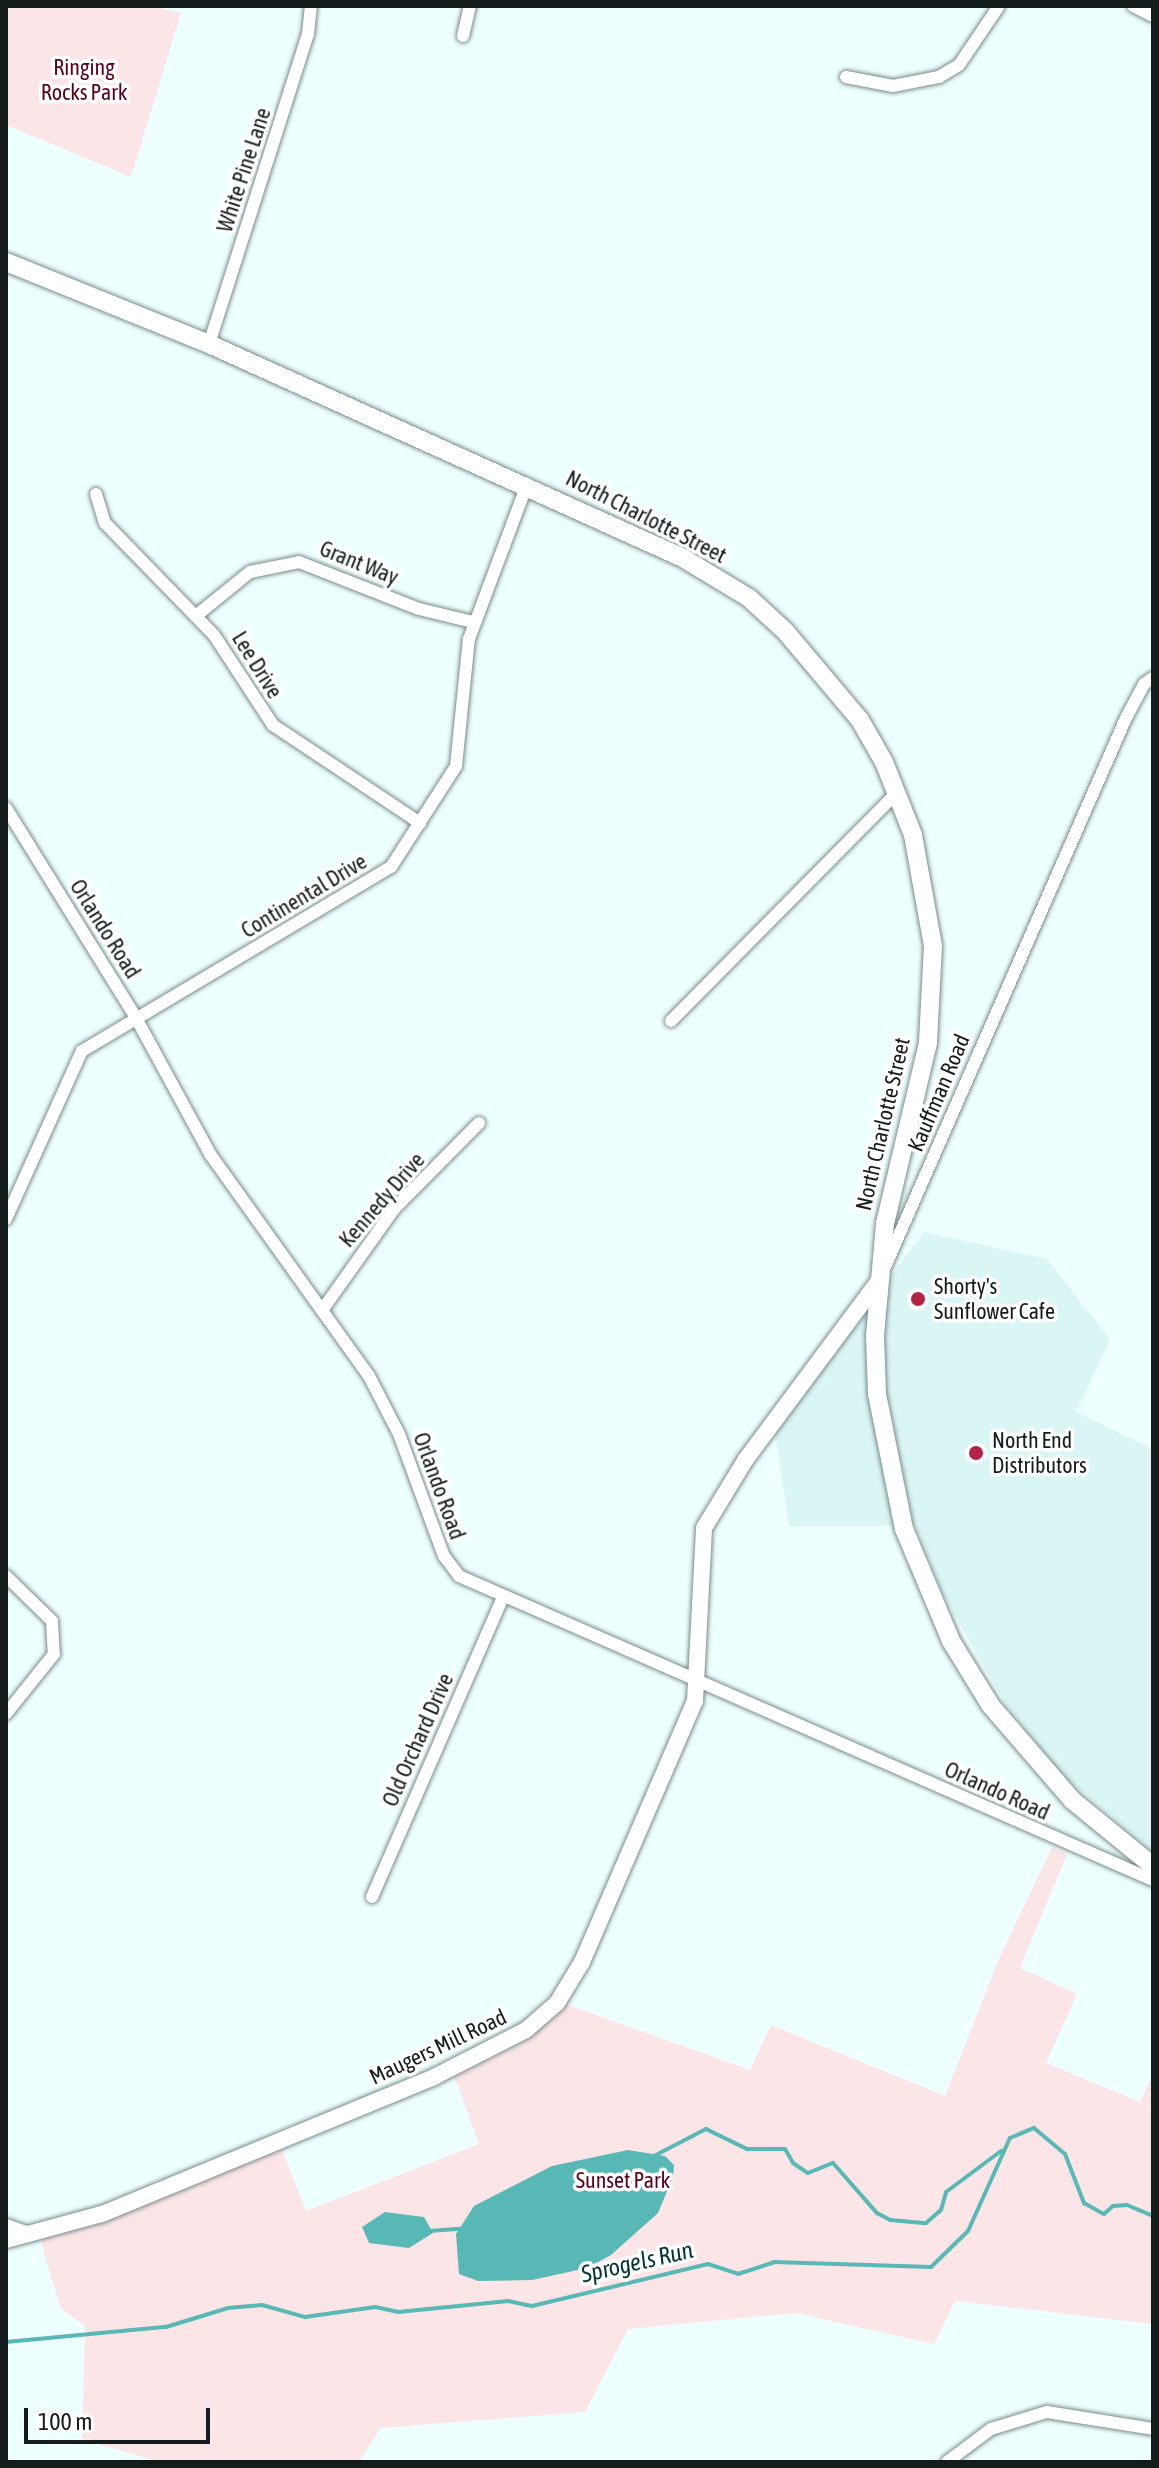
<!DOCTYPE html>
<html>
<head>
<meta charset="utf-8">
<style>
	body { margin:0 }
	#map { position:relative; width:1159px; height:2468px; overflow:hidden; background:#edfffe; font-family:"Asap Condensed",sans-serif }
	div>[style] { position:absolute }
	.built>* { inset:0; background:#d9f5f4 }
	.green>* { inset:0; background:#fce5e6 }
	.water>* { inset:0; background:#58b8b6 }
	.stream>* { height:4px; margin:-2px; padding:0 2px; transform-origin:2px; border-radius:2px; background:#58b8b6 }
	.roads { filter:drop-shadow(0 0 2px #7a8b8a) drop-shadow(0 0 2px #7a8b8a) }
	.minor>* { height:12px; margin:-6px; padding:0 6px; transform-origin:6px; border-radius:6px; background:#fff }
	.tertiary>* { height:16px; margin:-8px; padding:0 8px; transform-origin:8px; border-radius:8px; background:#fff }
	.secondary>* { height:18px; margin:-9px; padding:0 9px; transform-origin:9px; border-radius:9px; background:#fff }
	.dots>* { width:22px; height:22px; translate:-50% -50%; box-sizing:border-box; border:4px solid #fff; border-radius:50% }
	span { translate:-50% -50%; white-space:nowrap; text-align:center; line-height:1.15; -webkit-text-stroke:7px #fff; paint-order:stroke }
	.park-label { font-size:22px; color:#5b001a }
	.street-label { font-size:22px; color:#151c1c }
	.poi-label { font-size:22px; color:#151c1c }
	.left { translate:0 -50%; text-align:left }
	.water-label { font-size:24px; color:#043534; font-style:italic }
	.frame { position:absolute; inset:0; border:8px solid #151c1c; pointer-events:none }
	.scale { position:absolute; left:24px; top:2408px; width:186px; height:36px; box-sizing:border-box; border:4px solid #151c1c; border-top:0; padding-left:10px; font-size:24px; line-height:28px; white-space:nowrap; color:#151c1c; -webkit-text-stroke:6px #fff; paint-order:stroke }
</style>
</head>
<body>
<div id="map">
	<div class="built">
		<i style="clip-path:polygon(924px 1232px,1047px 1259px,1110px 1340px,1076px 1412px,1153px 1449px,1153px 1852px,1058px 1771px,1005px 1703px,944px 1596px,915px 1526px,789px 1526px,775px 1431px)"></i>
	</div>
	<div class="green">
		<i style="clip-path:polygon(6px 6px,152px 6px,181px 13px,131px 177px,6px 125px)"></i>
		<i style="clip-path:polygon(1052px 1847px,1067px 1854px,1020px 1968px,1077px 1994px,1046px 2063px,1140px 2102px,1153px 2075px,1153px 2324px,955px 2301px,934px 2344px,795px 2313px,628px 2329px,585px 2412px,381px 2428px,359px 2462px,159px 2462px,82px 2439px,85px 2326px,61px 2309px,40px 2239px,108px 2220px,282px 2150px,306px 2211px,479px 2144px,454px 2076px,519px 2045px,565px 2004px,750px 2070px,771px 2025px,945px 2096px,998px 1961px)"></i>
	</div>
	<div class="water">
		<i style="clip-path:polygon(628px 2150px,665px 2156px,674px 2165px,673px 2177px,658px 2213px,611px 2255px,587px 2268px,532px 2280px,478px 2281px,459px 2274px,456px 2234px,474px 2206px,552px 2166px)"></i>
		<i style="clip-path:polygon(385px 2212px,424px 2217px,433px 2233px,409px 2248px,369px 2243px,362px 2227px)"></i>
	</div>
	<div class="stream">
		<i style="left:654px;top:2156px;width:59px;rotate:-27.4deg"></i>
		<i style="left:706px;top:2129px;width:46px;rotate:26deg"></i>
		<i style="left:747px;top:2149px;width:38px"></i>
		<i style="left:785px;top:2149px;width:16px;rotate:60deg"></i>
		<i style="left:793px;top:2163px;width:18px;rotate:34deg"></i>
		<i style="left:808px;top:2173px;width:27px;rotate:-22deg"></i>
		<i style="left:833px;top:2163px;width:67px;rotate:48.7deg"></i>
		<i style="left:877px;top:2213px;width:15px;rotate:28deg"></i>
		<i style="left:890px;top:2220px;width:36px;rotate:5deg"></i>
		<i style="left:926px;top:2223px;width:20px;rotate:-41deg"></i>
		<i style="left:941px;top:2210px;width:19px;rotate:-74deg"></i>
		<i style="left:946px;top:2192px;width:69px;rotate:-36.7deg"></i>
		<i style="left:429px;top:2231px;width:31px;rotate:-4deg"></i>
		<i style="left:6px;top:2342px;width:161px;rotate:-5.4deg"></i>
		<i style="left:166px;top:2327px;width:65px;rotate:-17deg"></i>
		<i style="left:228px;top:2308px;width:34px;rotate:-5deg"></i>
		<i style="left:262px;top:2305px;width:45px;rotate:15.6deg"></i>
		<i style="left:305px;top:2317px;width:71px;rotate:-8.1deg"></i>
		<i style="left:375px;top:2307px;width:24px;rotate:12deg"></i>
		<i style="left:398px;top:2312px;width:111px;rotate:-5.7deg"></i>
		<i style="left:508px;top:2301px;width:25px;rotate:12deg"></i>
		<i style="left:532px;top:2306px;width:181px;rotate:-13.4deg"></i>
		<i style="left:708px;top:2264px;width:32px;rotate:18deg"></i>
		<i style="left:738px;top:2274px;width:38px;rotate:-18deg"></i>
		<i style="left:774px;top:2262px;width:157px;rotate:1.8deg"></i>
		<i style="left:931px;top:2267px;width:52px;rotate:-44.2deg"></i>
		<i style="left:968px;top:2231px;width:102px;rotate:-65.7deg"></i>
		<i style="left:1010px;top:2138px;width:26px;rotate:-23deg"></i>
		<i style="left:1034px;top:2128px;width:40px;rotate:40deg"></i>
		<i style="left:1065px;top:2154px;width:53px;rotate:68.8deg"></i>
		<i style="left:1084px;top:2203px;width:23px;rotate:29deg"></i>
		<i style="left:1104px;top:2214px;width:12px;rotate:-42deg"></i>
		<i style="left:1113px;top:2206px;width:14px;rotate:-4deg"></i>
		<i style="left:1127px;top:2205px;width:28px;rotate:23deg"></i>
	</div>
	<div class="roads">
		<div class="minor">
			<i style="left:1133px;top:6px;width:22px;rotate:27deg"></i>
			<i style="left:463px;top:36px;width:31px;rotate:-77deg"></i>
			<i style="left:846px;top:77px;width:48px;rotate:10.8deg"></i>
			<i style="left:893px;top:86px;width:47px;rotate:-11.1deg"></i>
			<i style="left:939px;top:77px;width:23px;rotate:-31deg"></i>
			<i style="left:959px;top:65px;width:71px;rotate:-55.9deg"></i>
			<i style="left:209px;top:344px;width:325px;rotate:-72.3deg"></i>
			<i style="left:308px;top:34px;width:28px;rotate:-84deg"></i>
			<i style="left:96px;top:494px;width:30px;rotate:73deg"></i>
			<i style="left:105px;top:523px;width:156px;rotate:45.8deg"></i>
			<i style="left:214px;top:635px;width:108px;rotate:56.8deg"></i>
			<i style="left:273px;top:725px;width:177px;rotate:33.7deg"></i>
			<i style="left:197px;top:615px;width:68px;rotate:-39.1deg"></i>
			<i style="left:250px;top:572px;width:50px;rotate:-11.5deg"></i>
			<i style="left:299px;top:562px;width:129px;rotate:21.4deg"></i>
			<i style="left:419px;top:609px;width:56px;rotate:13.5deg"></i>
			<i style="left:6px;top:808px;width:247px;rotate:58.2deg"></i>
			<i style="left:136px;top:1018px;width:155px;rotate:61.4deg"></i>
			<i style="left:210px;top:1154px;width:273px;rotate:54.4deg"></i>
			<i style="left:369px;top:1376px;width:65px;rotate:62.7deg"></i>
			<i style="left:399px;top:1434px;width:130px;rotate:69.8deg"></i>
			<i style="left:444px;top:1556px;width:25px;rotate:53deg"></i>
			<i style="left:459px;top:1576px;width:758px;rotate:23.66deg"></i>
			<i style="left:671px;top:1021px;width:321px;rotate:-45.3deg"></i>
			<i style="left:6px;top:1219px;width:184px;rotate:-65.7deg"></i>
			<i style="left:82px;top:1051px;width:360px;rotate:-30.8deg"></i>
			<i style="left:391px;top:867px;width:120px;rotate:-57.2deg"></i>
			<i style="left:456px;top:766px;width:128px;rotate:-84.2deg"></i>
			<i style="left:469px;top:639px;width:165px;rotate:-69.4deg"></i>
			<i style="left:885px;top:1267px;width:600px;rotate:-66.3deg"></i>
			<i style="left:1126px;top:718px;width:38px;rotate:-62deg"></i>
			<i style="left:1144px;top:684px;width:11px;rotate:-34deg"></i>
			<i style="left:323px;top:1309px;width:123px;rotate:-54.6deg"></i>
			<i style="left:394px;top:1209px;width:121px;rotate:-45.3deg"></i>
			<i style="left:6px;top:1576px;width:64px;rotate:44.4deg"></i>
			<i style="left:52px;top:1621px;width:33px;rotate:87deg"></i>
			<i style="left:54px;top:1654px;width:77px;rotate:128.7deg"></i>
			<i style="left:372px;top:1897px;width:325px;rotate:-66.4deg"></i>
			<i style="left:6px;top:2225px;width:24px;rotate:19deg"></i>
			<i style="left:947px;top:2462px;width:55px;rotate:-36.9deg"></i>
			<i style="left:991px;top:2429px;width:59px;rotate:-16.9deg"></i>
			<i style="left:1047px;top:2412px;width:107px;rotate:9.1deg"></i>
		</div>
		<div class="tertiary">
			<i style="left:6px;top:2240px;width:99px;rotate:-15.2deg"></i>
			<i style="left:102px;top:2214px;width:359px;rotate:-22.4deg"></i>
			<i style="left:434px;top:2077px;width:103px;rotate:-27.1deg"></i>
			<i style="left:526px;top:2030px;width:41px;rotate:-41.1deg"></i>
			<i style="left:557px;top:2003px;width:48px;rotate:-58.6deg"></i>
			<i style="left:582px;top:1962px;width:284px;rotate:-66.6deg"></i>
			<i style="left:695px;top:1701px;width:173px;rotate:-87deg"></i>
			<i style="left:704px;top:1528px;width:81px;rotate:-58.7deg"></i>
			<i style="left:746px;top:1459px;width:221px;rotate:-53.3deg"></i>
		</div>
		<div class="secondary">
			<i style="left:6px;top:262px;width:219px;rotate:22deg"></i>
			<i style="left:209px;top:344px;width:520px;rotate:24.3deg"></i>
			<i style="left:683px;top:558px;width:77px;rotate:31.2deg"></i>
			<i style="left:749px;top:598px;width:49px;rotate:42.5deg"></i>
			<i style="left:785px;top:631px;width:116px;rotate:49.9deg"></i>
			<i style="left:860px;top:720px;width:48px;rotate:60.3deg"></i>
			<i style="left:884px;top:762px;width:79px;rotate:68.3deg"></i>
			<i style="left:913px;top:835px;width:113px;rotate:79.8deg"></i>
			<i style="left:933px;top:946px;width:97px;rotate:93deg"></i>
			<i style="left:928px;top:1043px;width:186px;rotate:103.4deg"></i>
			<i style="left:885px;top:1224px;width:112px;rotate:95.1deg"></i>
			<i style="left:875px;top:1336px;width:58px;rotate:88deg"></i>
			<i style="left:877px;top:1394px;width:138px;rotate:78.7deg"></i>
			<i style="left:904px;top:1529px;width:121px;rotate:67.2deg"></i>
			<i style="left:951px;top:1641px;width:76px;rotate:58.4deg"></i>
			<i style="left:991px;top:1706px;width:124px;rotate:49.2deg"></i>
			<i style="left:1072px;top:1800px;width:104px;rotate:39.2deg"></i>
		</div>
	</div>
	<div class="dots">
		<i style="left:918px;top:1299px;background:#b52344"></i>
		<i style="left:976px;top:1453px;background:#b52344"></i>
	</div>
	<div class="park-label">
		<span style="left:84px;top:80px">Ringing<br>Rocks Park</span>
		<span style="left:623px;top:2181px">Sunset Park</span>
	</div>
	<div class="street-label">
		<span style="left:244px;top:170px;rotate:-72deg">White Pine Lane</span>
		<span style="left:646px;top:517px;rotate:27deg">North Charlotte Street</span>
		<span style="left:359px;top:563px;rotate:22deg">Grant Way</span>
		<span style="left:257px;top:665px;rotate:58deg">Lee Drive</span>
		<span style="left:304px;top:896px;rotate:-31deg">Continental Drive</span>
		<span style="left:105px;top:929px;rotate:58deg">Orlando Road</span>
		<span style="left:939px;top:1093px;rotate:-67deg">Kauffman Road</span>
		<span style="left:883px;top:1124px;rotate:-77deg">North Charlotte Street</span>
		<span style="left:382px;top:1200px;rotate:-49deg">Kennedy Drive</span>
		<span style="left:439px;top:1486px;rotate:70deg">Orlando Road</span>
		<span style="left:418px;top:1740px;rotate:-66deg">Old Orchard Drive</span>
		<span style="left:997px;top:1791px;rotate:24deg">Orlando Road</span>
		<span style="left:438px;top:2047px;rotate:-25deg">Maugers Mill Road</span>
	</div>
	<div class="poi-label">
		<span class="left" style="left:934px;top:1299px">Shorty's<br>Sunflower Cafe</span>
		<span class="left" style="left:992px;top:1453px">North End<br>Distributors</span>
	</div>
	<div class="water-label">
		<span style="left:637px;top:2262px;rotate:-13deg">Sprogels Run</span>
	</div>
	<div class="frame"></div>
	<div class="scale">100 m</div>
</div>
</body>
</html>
